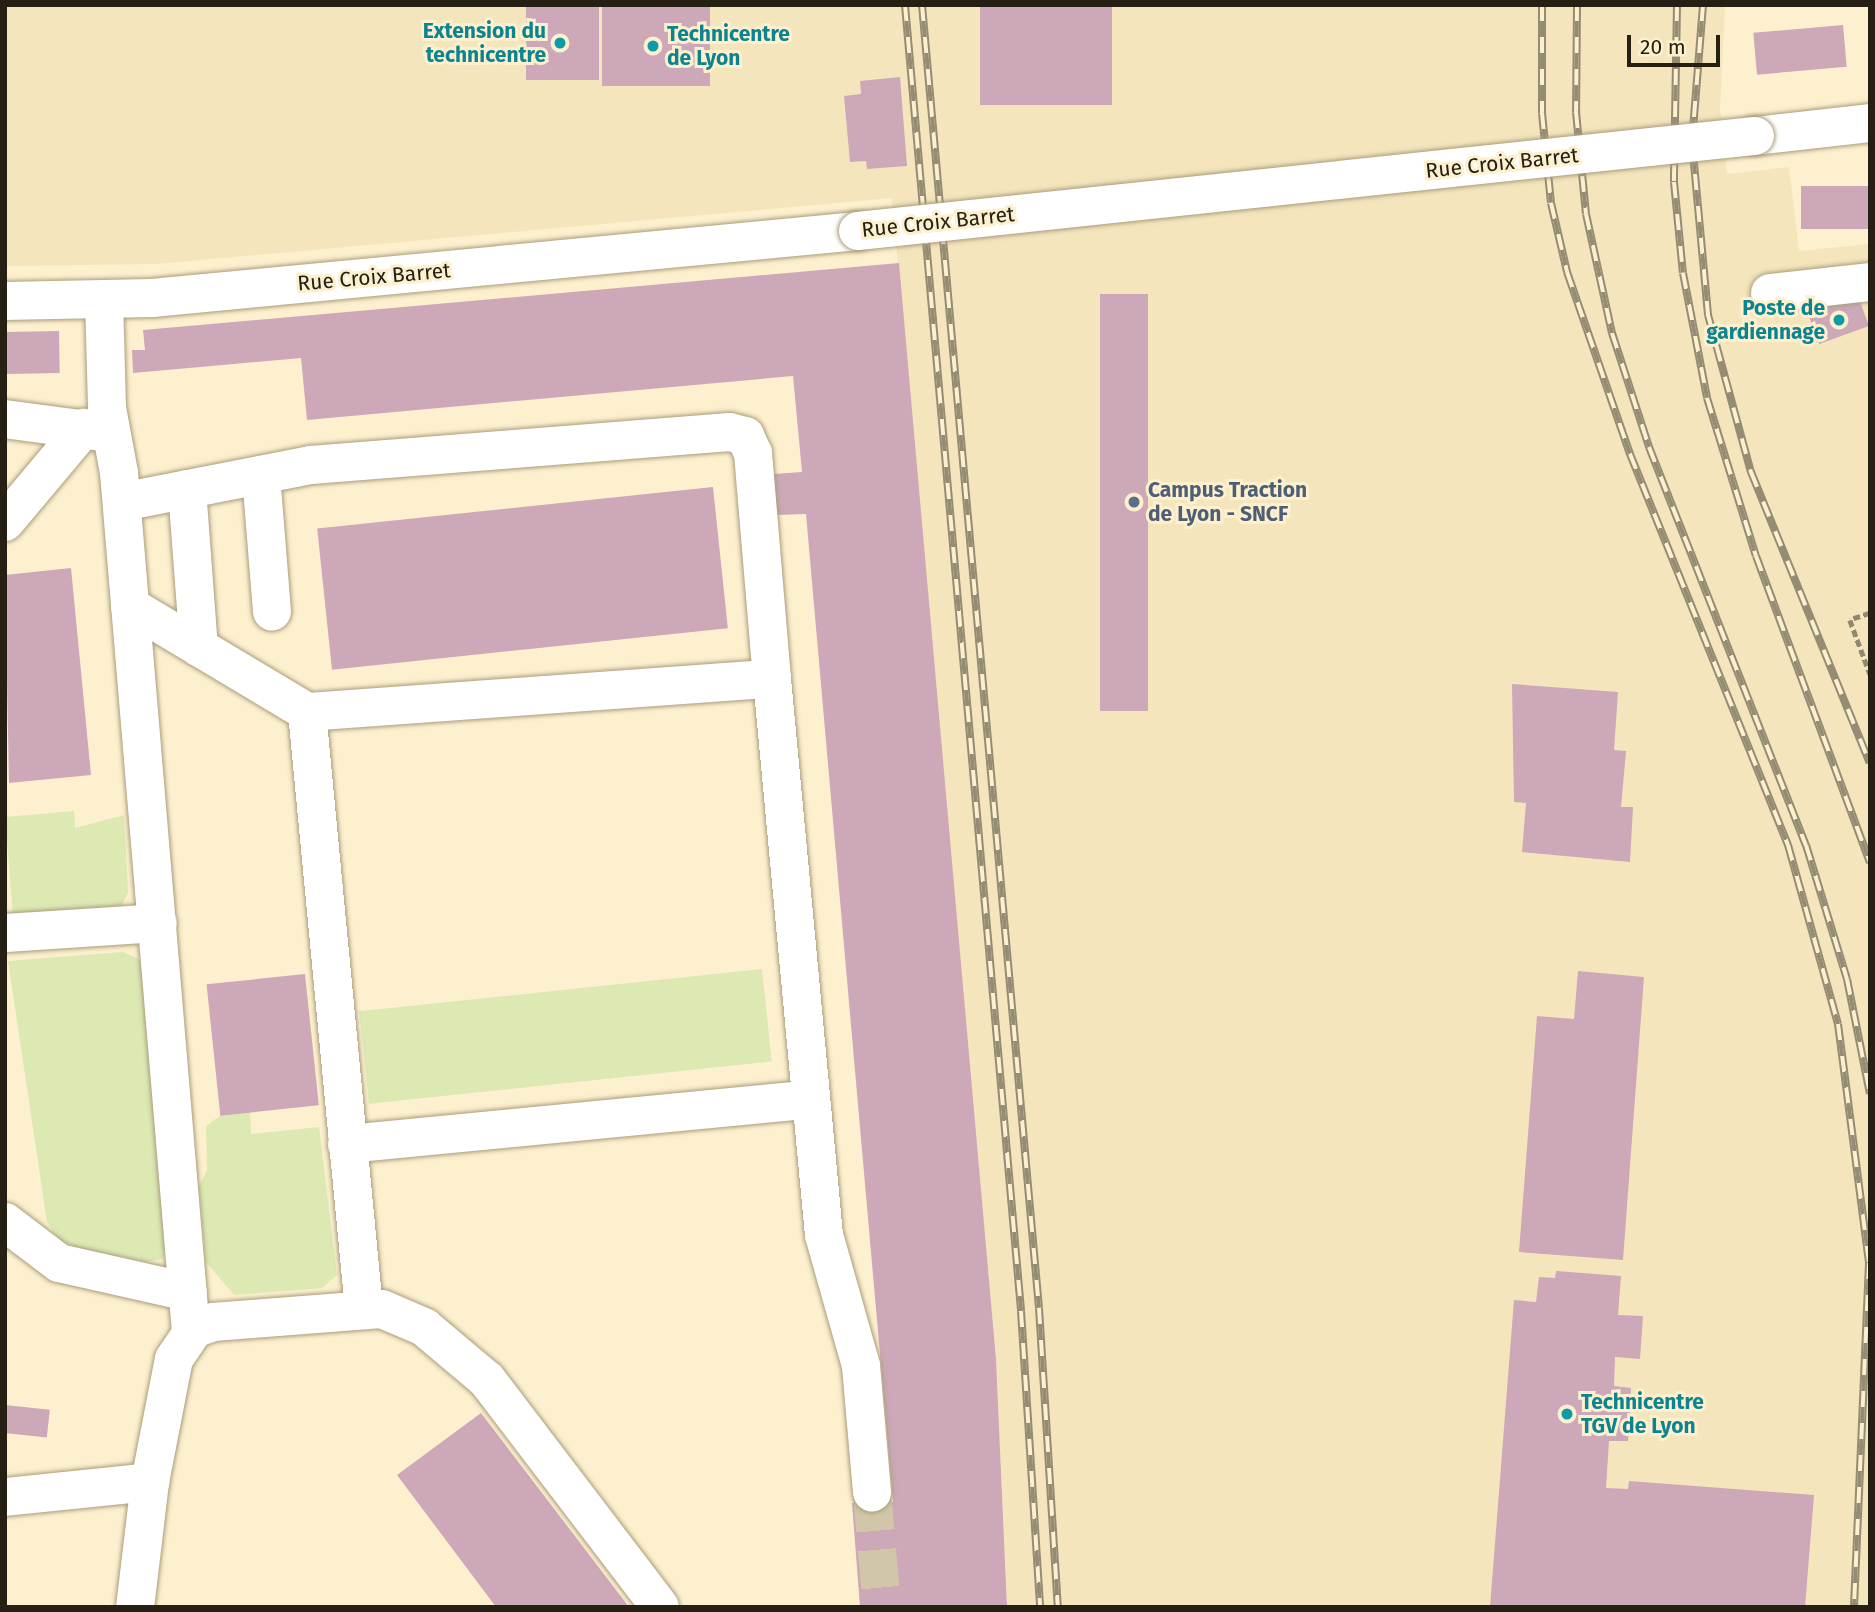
<!DOCTYPE html>
<html>
<head>
<meta charset="utf-8">
<style>
	body { margin:0 }
	#map { position:relative; width:1875px; height:1612px; overflow:hidden; background:#fdf0ce; font-family:"Fira Sans",sans-serif }
	div>[style] { position:absolute }
	.built>* { inset:0; background:#f4e5bc }
	.green>* { inset:0; background:#dce9b3; transform-origin:0 0 }
	.building>* { inset:0; background:#cca8b8; transform-origin:0 0 }
	.minor-tunnel>* { height:38px; margin-top:-19px; transform-origin:0; background:repeating-linear-gradient(90deg,#d2c6a9 0 38px,transparent 0 57px) }
	.path>* { height:4.5px; margin-top:-2.25px; transform-origin:0; background:repeating-linear-gradient(90deg,#918870 0 7px,transparent 0 10.5px) }
	.roads { filter:drop-shadow(0 0 2px #a99d7d) drop-shadow(0 0 2px #a99d7d) }
	.minor>* { height:38px; margin:-19px; padding:0 19px; transform-origin:19px; border-radius:19px; background:#fff }
	.rail>* { height:8px; margin-top:-4px; transform-origin:0; background:repeating-linear-gradient(90deg,#fdf0ce 0 16px,#958c74 0 32px); box-sizing:border-box; border-block:2px solid #958c74 }
	.bridges { filter:drop-shadow(0 0 2px #a99d7d) drop-shadow(0 0 2px #a99d7d) }
	.minor-bridge>* { height:38px; margin:-19px; padding:0 19px; transform-origin:19px; border-radius:19px; background:#fff }
	.dots>* { width:19px; height:19px; translate:-50% -50%; box-sizing:border-box; border:4px solid #fdf0ce; border-radius:50% }
	span { translate:-50% -50%; white-space:nowrap; text-align:center; line-height:1.15; -webkit-text-stroke:6px #fdf0ce; paint-order:stroke }
	.culture-label { font-size:21px; color:#0d838f; font-weight:700 }
	.right { translate:-100% -50%; text-align:right }
	.left { translate:0 -50%; text-align:left }
	.street-label { font-size:21px; color:#252013 }
	.service-label { font-size:21px; color:#4e5e75; font-weight:700 }
	.frame { position:absolute; inset:0; border:7px solid #252013; pointer-events:none }
	.scale { position:absolute; left:1627px; top:35px; width:93px; height:32px; box-sizing:border-box; border:4px solid #252013; border-top:0; padding-left:9px; font-size:21px; line-height:24px; white-space:nowrap; color:#252013; -webkit-text-stroke:5px #fdf0ce; paint-order:stroke }
</style>
</head>
<body>
<div id="map">
	<div class="built">
		<i style="clip-path:polygon(5px 5px,1725px 5px,1720px 108px,1727px 174px,1789px 167px,1799px 251px,1870px 244px,1870px 1607px,1007px 1607px,996px 1358px,892px 198px,156px 264px,5px 266px)"></i>
	</div>
	<div class="green">
		<i style="clip-path:polygon(74px 811px,75px 828px,124px 815px,128px 893px,120px 909px,13px 916px,5px 817px)"></i>
		<i style="clip-path:polygon(123px 952px,142px 961px,167px 1237px,163px 1259px,145px 1262px,78px 1248px,59px 1240px,47px 1222px,8px 961px)"></i>
		<i style="left:762px;top:969px;width:93px;height:405px;rotate:84deg"></i>
		<i style="clip-path:polygon(250px 1112px,251px 1134px,319px 1127px,337px 1275px,322px 1288px,234px 1295px,206px 1262px,199px 1187px,207px 1170px,206px 1126px,221px 1115px)"></i>
	</div>
	<div class="building">
		<i style="left:526px;top:5px;width:73px;height:75px"></i>
		<i style="left:602px;top:5px;width:108px;height:81px"></i>
		<i style="left:980px;top:5px;width:132px;height:100px"></i>
		<i style="left:1843px;top:25px;width:42px;height:90px;rotate:85deg"></i>
		<i style="clip-path:polygon(900px 77px,907px 166px,867px 169px,866px 161px,850px 162px,844px 96px,861px 94px,860px 81px)"></i>
		<i style="left:1870px;top:186px;width:43px;height:69px;rotate:90deg"></i>
		<i style="clip-path:polygon(899px 263px,996px 1359px,1007px 1607px,860px 1607px,852px 1503px,893px 1502px,806px 514px,777px 515px,774px 474px,802px 472px,793px 376px,307px 420px,301px 358px,133px 373px,132px 350px,145px 350px,143px 330px)"></i>
		<i style="left:1857px;top:293px;width:35px;height:53px;rotate:70deg"></i>
		<i style="left:1100px;top:294px;width:48px;height:417px"></i>
		<i style="left:59px;top:331px;width:42px;height:54px;rotate:89deg"></i>
		<i style="left:713px;top:487px;width:142px;height:398px;rotate:84deg"></i>
		<i style="clip-path:polygon(71px 568px,91px 775px,9px 783px,5px 575px)"></i>
		<i style="clip-path:polygon(1512px 684px,1618px 692px,1614px 750px,1626px 751px,1621px 807px,1633px 807px,1630px 862px,1522px 852px,1526px 803px,1514px 802px)"></i>
		<i style="clip-path:polygon(1578px 971px,1644px 977px,1623px 1260px,1519px 1252px,1537px 1016px,1574px 1019px)"></i>
		<i style="left:305px;top:974px;width:132px;height:99px;rotate:84deg"></i>
		<i style="clip-path:polygon(1556px 1271px,1621px 1276px,1618px 1315px,1643px 1316px,1640px 1359px,1615px 1357px,1614px 1386px,1631px 1388px,1628px 1441px,1609px 1441px,1606px 1488px,1628px 1489px,1629px 1481px,1814px 1495px,1805px 1607px,1490px 1607px,1514px 1300px,1536px 1302px,1539px 1277px,1555px 1278px)"></i>
		<i style="left:5px;top:1405px;width:45px;height:28px;rotate:6deg"></i>
		<i style="clip-path:polygon(481px 1413px,629px 1607px,496px 1607px,397px 1475px)"></i>
	</div>
	<div class="minor-tunnel">
		<i style="left:872px;top:1493px;width:114px;rotate:85deg"></i>
	</div>
	<div class="path">
		<i style="left:1870px;top:613px;width:21px;rotate:161deg"></i>
		<i style="left:1850px;top:620px;width:58px;rotate:69.7deg"></i>
	</div>
	<div class="roads">
		<div class="minor">
			<i style="left:1755px;top:136px;width:116px;rotate:-6.4deg"></i>
			<i style="left:1770px;top:293px;width:101px;rotate:-6.3deg"></i>
			<i style="left:104px;top:299px;width:109px;rotate:88.4deg"></i>
			<i style="left:107px;top:408px;width:66px;rotate:79.5deg"></i>
			<i style="left:119px;top:473px;width:863px;rotate:85.21deg"></i>
			<i style="left:5px;top:301px;width:147px;rotate:-1.2deg"></i>
			<i style="left:152px;top:298px;width:709px;rotate:-5.42deg"></i>
			<i style="left:5px;top:419px;width:99px;rotate:7.6deg"></i>
			<i style="left:261px;top:475px;width:137px;rotate:85.4deg"></i>
			<i style="left:187px;top:489px;width:159px;rotate:85.7deg"></i>
			<i style="left:122px;top:502px;width:193px;rotate:-11.1deg"></i>
			<i style="left:311px;top:465px;width:420px;rotate:-4.5deg"></i>
			<i style="left:730px;top:432px;width:16px;rotate:15deg"></i>
			<i style="left:745px;top:436px;width:19px;rotate:65deg"></i>
			<i style="left:753px;top:453px;width:227px;rotate:85.2deg"></i>
			<i style="left:5px;top:522px;width:123px;rotate:-50deg"></i>
			<i style="left:130px;top:606px;width:206px;rotate:30.9deg"></i>
			<i style="left:307px;top:712px;width:600px;rotate:84.55deg"></i>
			<i style="left:307px;top:712px;width:466px;rotate:-4.1deg"></i>
			<i style="left:772px;top:679px;width:558px;rotate:84.66deg"></i>
			<i style="left:824px;top:1235px;width:136px;rotate:74.2deg"></i>
			<i style="left:861px;top:1366px;width:127px;rotate:85deg"></i>
			<i style="left:5px;top:933px;width:153px;rotate:-3.7deg"></i>
			<i style="left:347px;top:1144px;width:466px;rotate:-5.5deg"></i>
			<i style="left:5px;top:1222px;width:68px;rotate:37.2deg"></i>
			<i style="left:59px;top:1263px;width:132px;rotate:12.7deg"></i>
			<i style="left:150px;top:1482px;width:125px;rotate:-79deg"></i>
			<i style="left:174px;top:1359px;width:36px;rotate:-56deg"></i>
			<i style="left:194px;top:1329px;width:20px;rotate:-20deg"></i>
			<i style="left:213px;top:1322px;width:169px;rotate:-4.4deg"></i>
			<i style="left:382px;top:1309px;width:46px;rotate:23.2deg"></i>
			<i style="left:424px;top:1327px;width:82px;rotate:40.1deg"></i>
			<i style="left:487px;top:1380px;width:285px;rotate:52.7deg"></i>
			<i style="left:5px;top:1497px;width:146px;rotate:-5.9deg"></i>
			<i style="left:150px;top:1482px;width:126px;rotate:96.8deg"></i>
		</div>
	</div>
	<div class="rail">
		<i style="left:905px;top:5px;width:1311px;rotate:84.92deg"></i>
		<i style="left:1021px;top:1311px;width:297px;rotate:86.3deg"></i>
		<i style="left:922px;top:5px;width:1308px;rotate:84.87deg"></i>
		<i style="left:1039px;top:1308px;width:300px;rotate:86.4deg"></i>
		<i style="left:1542px;top:5px;width:108px;rotate:90deg"></i>
		<i style="left:1542px;top:113px;width:90px;rotate:84.3deg"></i>
		<i style="left:1551px;top:203px;width:71px;rotate:76.9deg"></i>
		<i style="left:1567px;top:272px;width:193px;rotate:70.9deg"></i>
		<i style="left:1630px;top:454px;width:422px;rotate:68deg"></i>
		<i style="left:1788px;top:845px;width:186px;rotate:74.4deg"></i>
		<i style="left:1838px;top:1024px;width:241px;rotate:82.6deg"></i>
		<i style="left:1869px;top:1263px;width:344px;rotate:92.5deg"></i>
		<i style="left:1577px;top:5px;width:107px;rotate:90.5deg"></i>
		<i style="left:1576px;top:112px;width:102px;rotate:84.4deg"></i>
		<i style="left:1586px;top:214px;width:122px;rotate:77.7deg"></i>
		<i style="left:1612px;top:333px;width:120px;rotate:72deg"></i>
		<i style="left:1649px;top:447px;width:428px;rotate:68.5deg"></i>
		<i style="left:1806px;top:845px;width:140px;rotate:73deg"></i>
		<i style="left:1847px;top:979px;width:117px;rotate:78.7deg"></i>
		<i style="left:1677px;top:5px;width:177px;rotate:91deg"></i>
		<i style="left:1674px;top:182px;width:91px;rotate:84.4deg"></i>
		<i style="left:1683px;top:273px;width:127px;rotate:79.1deg"></i>
		<i style="left:1707px;top:398px;width:165px;rotate:72.8deg"></i>
		<i style="left:1756px;top:556px;width:327px;rotate:69.6deg"></i>
		<i style="left:1703px;top:5px;width:137px;rotate:94.6deg"></i>
		<i style="left:1692px;top:142px;width:174px;rotate:84.7deg"></i>
		<i style="left:1708px;top:315px;width:163px;rotate:74.7deg"></i>
		<i style="left:1751px;top:472px;width:314px;rotate:67.8deg"></i>
	</div>
	<div class="bridges">
		<div class="minor-bridge">
			<i style="left:858px;top:231px;width:902px;rotate:-6.05deg"></i>
		</div>
	</div>
	<div class="dots">
		<i style="left:560px;top:43px;background:#0f9aa8"></i>
		<i style="left:653px;top:46px;background:#0f9aa8"></i>
		<i style="left:1839px;top:320px;background:#0f9aa8"></i>
		<i style="left:1134px;top:502px;background:#5c6f8a"></i>
		<i style="left:1567px;top:1414px;background:#0f9aa8"></i>
	</div>
	<div class="culture-label">
		<span class="right" style="left:546px;top:43px">Extension du<br>technicentre</span>
		<span class="left" style="left:667px;top:46px">Technicentre<br>de Lyon</span>
		<span class="right" style="left:1825px;top:320px">Poste de<br>gardiennage</span>
		<span class="left" style="left:1581px;top:1414px">Technicentre<br>TGV de Lyon</span>
	</div>
	<div class="street-label">
		<span style="left:1502px;top:163px;rotate:-6deg">Rue Croix Barret</span>
		<span style="left:938px;top:222px;rotate:-6deg">Rue Croix Barret</span>
		<span style="left:374px;top:277px;rotate:-5deg">Rue Croix Barret</span>
	</div>
	<div class="service-label">
		<span class="left" style="left:1148px;top:502px">Campus Traction<br>de Lyon - SNCF</span>
	</div>
	<div class="frame"></div>
	<div class="scale">20 m</div>
</div>
</body>
</html>
